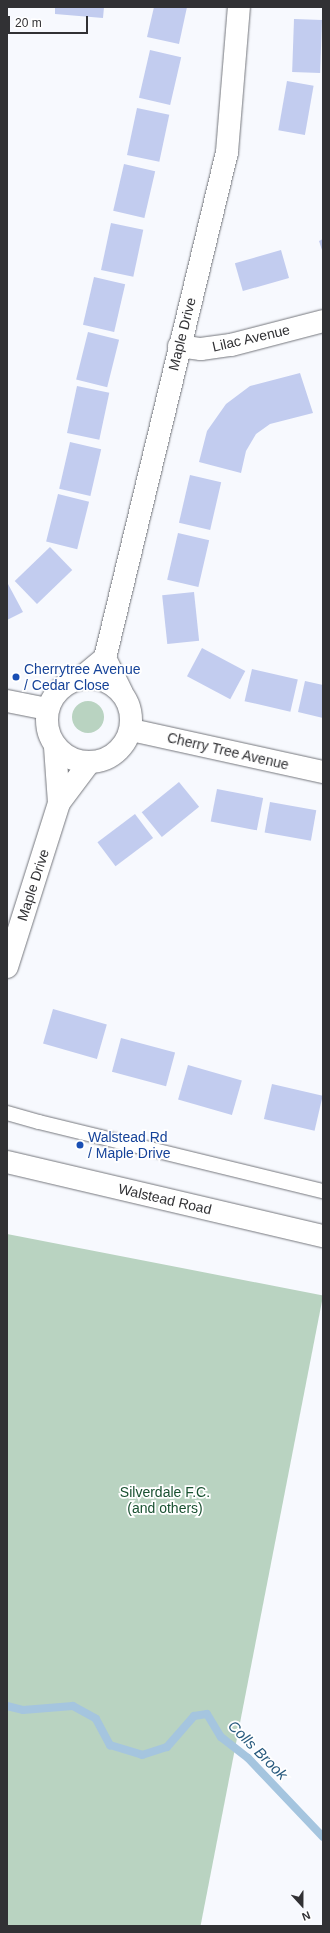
<!DOCTYPE html>
<html>
<head>
<meta charset="utf-8">
<style>
	body { margin:0 }
	#map { position:relative; width:330px; height:1933px; overflow:hidden; background:#f7f9fe; font-family:Helvetica,sans-serif }
	div>[style] { position:absolute }
	.green>* { inset:0; background:#b9d3c1; transform-origin:0 0 }
	.round { border-radius:50% }
	.stream>* { height:8px; margin:-4px; padding:0 4px; transform-origin:4px; border-radius:4px; background:#a5c5df }
	.building>* { inset:0; background:#c2ccef; transform-origin:0 0 }
	.roads { filter:drop-shadow(0 0 1px #75777d) drop-shadow(0 0 1px #75777d) }
	.service>* { height:14px; margin:-7px; padding:0 7px; transform-origin:7px; border-radius:7px; background:#fff }
	.minor>* { height:22px; margin:-11px; padding:0 11px; transform-origin:11px; border-radius:11px; background:#fff }
	.tertiary>* { height:22px; margin:-11px; padding:0 11px; transform-origin:11px; border-radius:11px; background:#fff }
	.tertiary>.ring { margin:-11px; padding:0; box-sizing:content-box; background:none; border:22px solid #fff; border-radius:50% }
	.dots>* { width:11px; height:11px; translate:-50% -50%; box-sizing:border-box; border:2px solid #fff; border-radius:50% }
	span { translate:-50% -50%; white-space:nowrap; text-align:center; line-height:1.15; -webkit-text-stroke:3.5px #fff; paint-order:stroke }
	.street-label { font-size:14px; color:#313134 }
	.transit-label { font-size:14px; color:#164399 }
	.left { translate:0 -50%; text-align:left }
	.park-label { font-size:14px; color:#185030 }
	.water-label { font-size:15px; color:#285a7e; font-style:italic }
	.frame { position:absolute; inset:0; border:8px solid #313134; pointer-events:none }
	.north { position:absolute; left:282px; top:1885px; width:40px; height:40px; -webkit-text-stroke:3px #fff; paint-order:stroke; rotate:159deg; font-size:11px; font-weight:700; line-height:16px; text-align:center; color:#313134 }
	.north::after { content:''; display:block; margin:auto; width:14px; height:18px; background:#313134; clip-path:polygon(50% 0,100% 100%,50% 72%,0 100%) }
	.scale { position:absolute; left:8px; top:16px; width:80px; height:18px; box-sizing:border-box; border:2px solid #313134; border-top:0; padding-left:5px; font-size:12px; line-height:14px; white-space:nowrap; color:#313134; -webkit-text-stroke:3px #fff; paint-order:stroke }
</style>
</head>
<body>
<div id="map">
	<div class="green">
		<i class="round" style="left:72px;top:701px;width:32px;height:32px"></i>
		<i style="left:7px;top:1234px;width:322px;height:692px;rotate:11deg"></i>
	</div>
	<div class="stream">
		<i style="left:7px;top:1706px;width:16px;rotate:14deg"></i>
		<i style="left:23px;top:1710px;width:50px;rotate:-4.6deg"></i>
		<i style="left:73px;top:1706px;width:26px;rotate:29deg"></i>
		<i style="left:96px;top:1719px;width:30px;rotate:62deg"></i>
		<i style="left:110px;top:1745px;width:34px;rotate:17deg"></i>
		<i style="left:142px;top:1755px;width:26px;rotate:-18deg"></i>
		<i style="left:167px;top:1747px;width:41px;rotate:-48.9deg"></i>
		<i style="left:194px;top:1716px;width:13px;rotate:-9deg"></i>
		<i style="left:207px;top:1714px;width:27px;rotate:59deg"></i>
		<i style="left:221px;top:1737px;width:34px;rotate:38deg"></i>
		<i style="left:248px;top:1758px;width:109px;rotate:46.5deg"></i>
	</div>
	<div class="building">
		<i style="clip-path:polygon(55px 7px,104px 7px,103px 18px,55px 14px)"></i>
		<i style="clip-path:polygon(154px 7px,187px 7px,179px 44px,147px 37px)"></i>
		<i style="left:294px;top:19px;width:28px;height:53px;rotate:2deg"></i>
		<i style="left:150px;top:50px;width:32px;height:49px;rotate:13deg"></i>
		<i style="left:287px;top:81px;width:27px;height:50px;rotate:10deg"></i>
		<i style="left:137px;top:108px;width:33px;height:48px;rotate:12deg"></i>
		<i style="left:124px;top:164px;width:32px;height:48px;rotate:13deg"></i>
		<i style="left:111px;top:223px;width:33px;height:48px;rotate:12deg"></i>
		<i style="clip-path:polygon(323px 239px,323px 253px,319px 241px)"></i>
		<i style="left:281px;top:250px;width:29px;height:48px;rotate:74deg"></i>
		<i style="left:94px;top:277px;width:32px;height:49px;rotate:13deg"></i>
		<i style="left:88px;top:332px;width:32px;height:49px;rotate:14deg"></i>
		<i style="clip-path:polygon(300px 373px,313px 413px,270px 424px,256px 434px,246px 451px,241px 473px,199px 462px,207px 431px,226px 404px,250px 386px)"></i>
		<i style="left:77px;top:386px;width:33px;height:48px;rotate:12deg"></i>
		<i style="left:70px;top:442px;width:32px;height:48px;rotate:13deg"></i>
		<i style="left:190px;top:475px;width:32px;height:49px;rotate:13deg"></i>
		<i style="left:58px;top:494px;width:32px;height:49px;rotate:14deg"></i>
		<i style="left:178px;top:533px;width:32px;height:48px;rotate:13deg"></i>
		<i style="left:50px;top:547px;width:32px;height:49px;rotate:46deg"></i>
		<i style="clip-path:polygon(7px 584px,8px 584px,23px 612px,7px 620px)"></i>
		<i style="left:194px;top:592px;width:49px;height:32px;rotate:84deg"></i>
		<i style="left:202px;top:648px;width:49px;height:32px;rotate:28deg"></i>
		<i style="left:252px;top:669px;width:47px;height:33px;rotate:13deg"></i>
		<i style="clip-path:polygon(305px 681px,323px 685px,323px 718px,298px 712px)"></i>
		<i style="left:179px;top:782px;width:32px;height:48px;rotate:51deg"></i>
		<i style="left:217px;top:789px;width:47px;height:33px;rotate:11deg"></i>
		<i style="left:270px;top:802px;width:47px;height:31px;rotate:10deg"></i>
		<i style="left:135px;top:814px;width:30px;height:47px;rotate:53deg"></i>
		<i style="left:53px;top:1009px;width:56px;height:36px;rotate:16deg"></i>
		<i style="left:121px;top:1038px;width:56px;height:35px;rotate:15deg"></i>
		<i style="left:188px;top:1065px;width:56px;height:36px;rotate:16deg"></i>
		<i style="left:272px;top:1084px;width:52px;height:36px;rotate:13deg"></i>
	</div>
	<div class="roads">
		<div class="service">
			<i style="left:7px;top:1113px;width:33px;rotate:16deg"></i>
			<i style="left:39px;top:1122px;width:292px;rotate:13.7deg"></i>
		</div>
		<div class="minor">
			<i style="left:179px;top:346px;width:22px;rotate:8deg"></i>
			<i style="left:201px;top:349px;width:30px;rotate:-8deg"></i>
			<i style="left:231px;top:345px;width:95px;rotate:-14.6deg"></i>
			<i style="left:105px;top:658px;width:39px;rotate:64deg"></i>
			<i style="left:81px;top:678px;width:31px;rotate:-40deg"></i>
			<i style="left:105px;top:658px;width:520px;rotate:-76.44deg"></i>
			<i style="left:227px;top:152px;width:145px;rotate:-85.3deg"></i>
			<i style="left:55px;top:747px;width:56px;rotate:85.9deg"></i>
			<i style="left:7px;top:967px;width:172px;rotate:-72.4deg"></i>
			<i style="left:59px;top:803px;width:50px;rotate:-53.1deg"></i>
		</div>
		<div class="tertiary">
			<i class="ring" style="left:47px;top:678px;width:62px;height:62px"></i>
			<i style="left:7px;top:701px;width:41px;rotate:11.3deg"></i>
			<i style="left:132px;top:730px;width:196px;rotate:12.4deg"></i>
			<i style="left:7px;top:1162px;width:325px;rotate:13.2deg"></i>
		</div>
	</div>
	<div class="dots">
		<i style="left:16px;top:677px;background:#1a4fb4"></i>
		<i style="left:80px;top:1145px;background:#1a4fb4"></i>
	</div>
	<div class="street-label">
		<span style="left:182px;top:334px;rotate:-76deg">Maple Drive</span>
		<span style="left:251px;top:338px;rotate:-13deg">Lilac Avenue</span>
		<span style="left:228px;top:751px;rotate:13deg">Cherry Tree Avenue</span>
		<span style="left:33px;top:885px;rotate:-72deg">Maple Drive</span>
		<span style="left:165px;top:1199px;rotate:13deg">Walstead Road</span>
	</div>
	<div class="transit-label">
		<span class="left" style="left:24px;top:677px">Cherrytree Avenue<br>/ Cedar Close</span>
		<span class="left" style="left:88px;top:1145px">Walstead Rd<br>/ Maple Drive</span>
	</div>
	<div class="park-label">
		<span style="left:165px;top:1500px">Silverdale F.C.<br>(and others)</span>
	</div>
	<div class="water-label">
		<span style="left:258px;top:1750px;rotate:45deg">Colls Brook</span>
	</div>
	<div class="frame"></div>
	<div class="north">N</div>
	<div class="scale">20 m</div>
</div>
</body>
</html>
